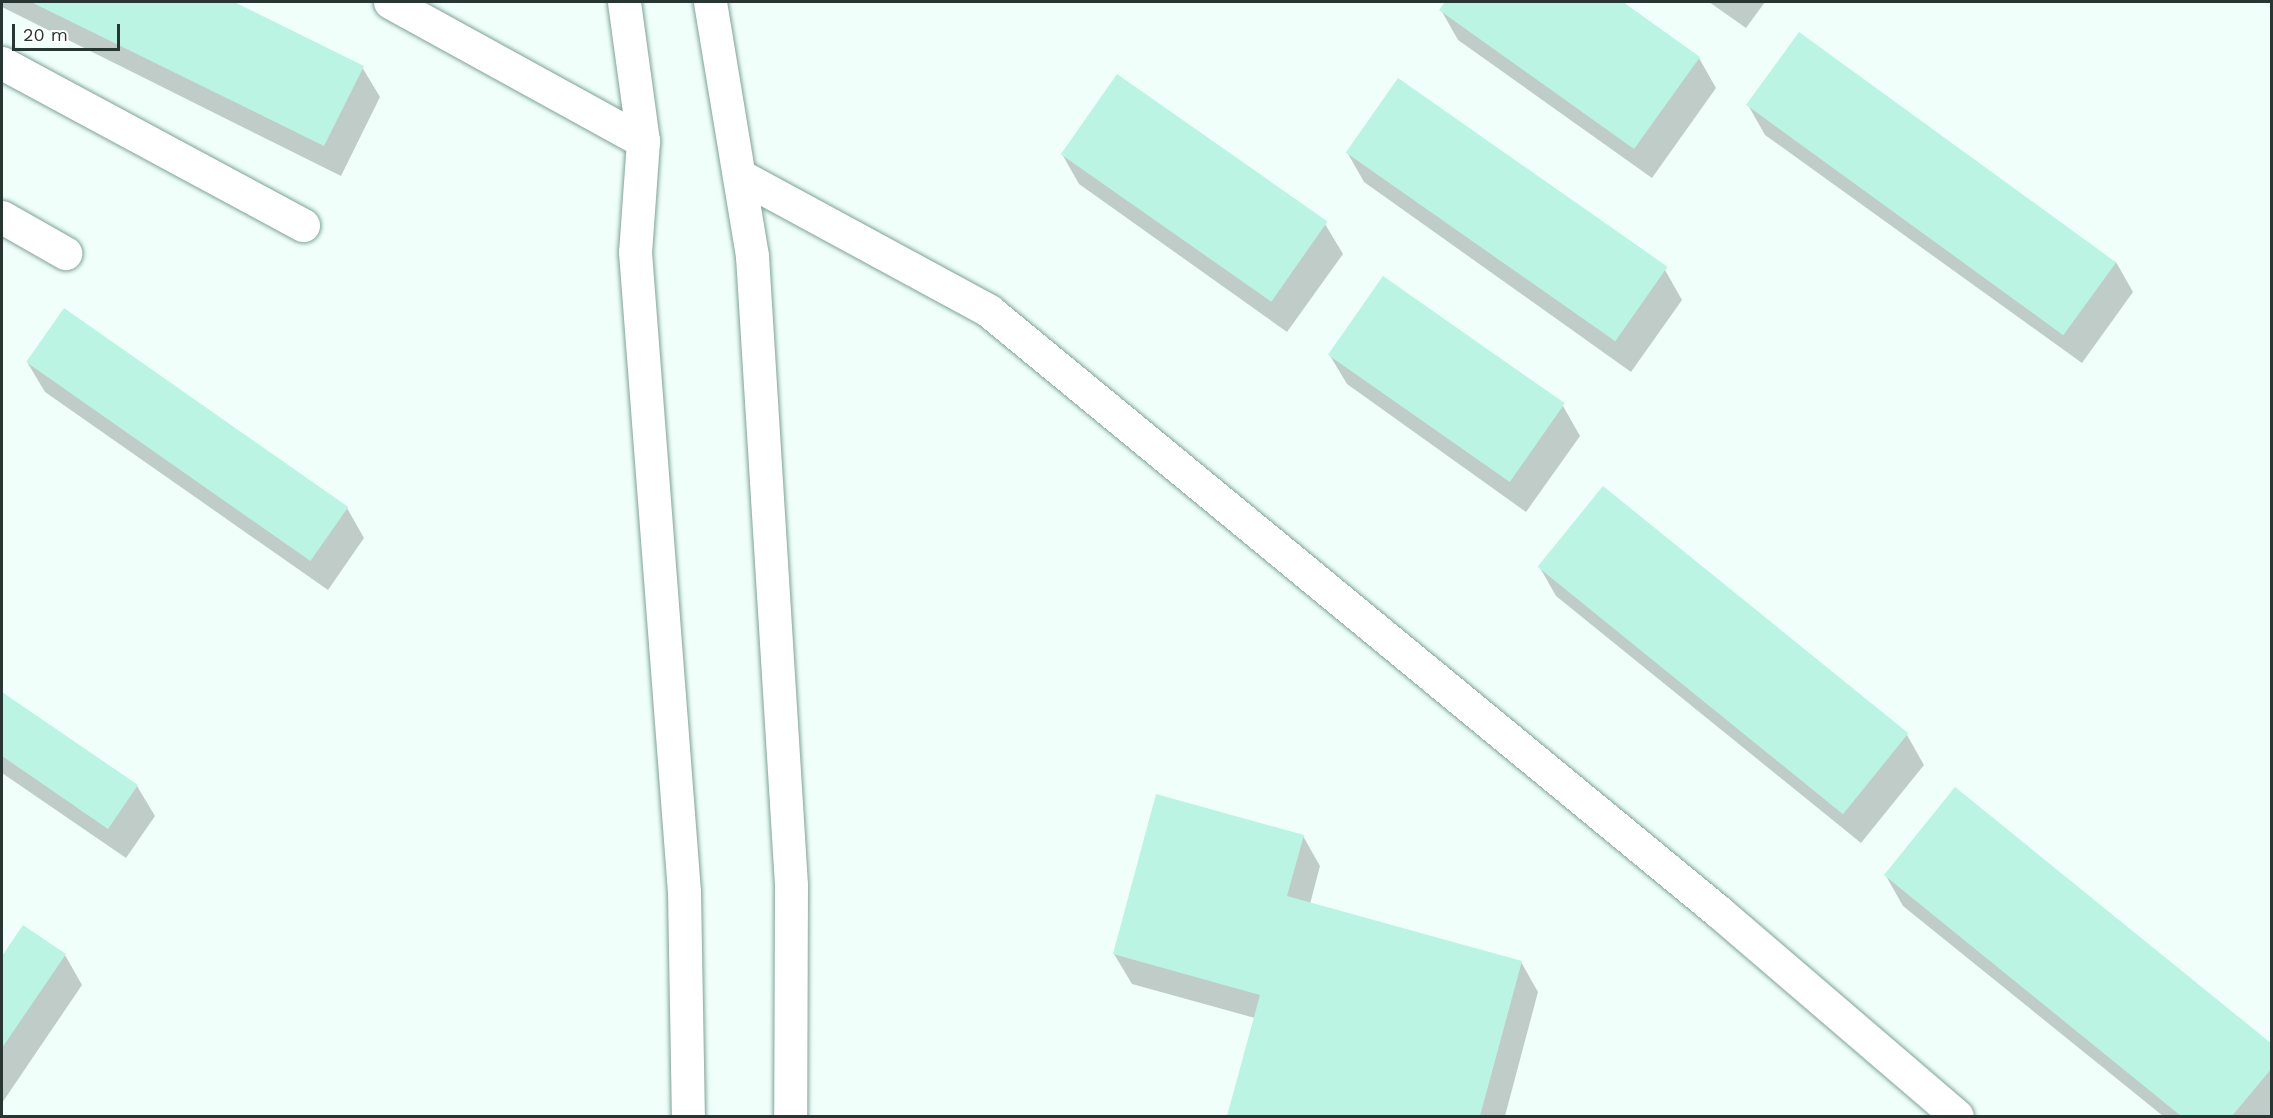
<!DOCTYPE html>
<html>
<head>
<meta charset="utf-8">
<style>
	body { margin:0 }
	#map { position:relative; width:2273px; height:1118px; overflow:hidden; background:#f0fffa; font-family:"Work Sans",sans-serif }
	div>[style] { position:absolute }
	.shadow>* { inset:0; background:#0003 }
	.building>* { inset:0; background:#bbf4e3; transform-origin:0 0 }
	.roads { filter:drop-shadow(0 0 2px #7fa298) drop-shadow(0 0 2px #7fa298) }
	.minor>* { height:33px; margin:-16.5px; padding:0 16.5px; transform-origin:16.5px; border-radius:16.5px; background:#fff }
	.major>* { height:33px; margin:-16.5px; padding:0 16.5px; transform-origin:16.5px; border-radius:16.5px; background:#fff }
	span { translate:-50% -50%; white-space:nowrap; text-align:center; line-height:1.15; -webkit-text-stroke:5px #fff; paint-order:stroke }
	.frame { position:absolute; inset:0; border:3px solid #273632; pointer-events:none }
	.scale { position:absolute; left:12px; top:24px; width:108px; height:27px; box-sizing:border-box; border:3px solid #273632; border-top:0; padding-left:8px; font-size:18px; line-height:21px; white-space:nowrap; color:#273632; -webkit-text-stroke:4px #fff; paint-order:stroke }
</style>
</head>
<body>
<div id="map">
	<div class="shadow">
		<i style="clip-path:polygon(2px 2px,230px 2px,362px 67px,380px 97px,341px 176px,2px 7px)"></i>
		<i style="clip-path:polygon(1447px 2px,1620px 2px,1699px 58px,1716px 88px,1652px 178px,1458px 40px,1441px 10px)"></i>
		<i style="clip-path:polygon(1709px 2px,1765px 2px,1746px 28px)"></i>
		<i style="clip-path:polygon(1748px 105px,2116px 262px,2133px 292px,2082px 363px,1765px 135px)"></i>
		<i style="clip-path:polygon(1347px 152px,1665px 270px,1682px 300px,1631px 372px,1364px 182px)"></i>
		<i style="clip-path:polygon(1062px 154px,1325px 224px,1343px 254px,1287px 332px,1079px 184px)"></i>
		<i style="clip-path:polygon(1329px 354px,1563px 406px,1580px 436px,1526px 512px,1347px 384px)"></i>
		<i style="clip-path:polygon(27px 362px,347px 508px,364px 538px,328px 590px,45px 392px)"></i>
		<i style="clip-path:polygon(1539px 566px,1907px 735px,1924px 765px,1861px 843px,1556px 596px)"></i>
		<i style="clip-path:polygon(2px 694px,137px 786px,155px 816px,126px 858px,2px 773px)"></i>
		<i style="clip-path:polygon(1303px 836px,1320px 866px,1310px 904px,1521px 962px,1538px 992px,1505px 1116px,1229px 1116px,1255px 1018px,1132px 984px,1114px 954px)"></i>
		<i style="clip-path:polygon(1886px 876px,2272px 1046px,2272px 1116px,2163px 1116px,1903px 906px)"></i>
		<i style="clip-path:polygon(23px 927px,65px 955px,82px 985px,2px 1103px,2px 959px)"></i>
	</div>
	<div class="building">
		<i style="clip-path:polygon(31px 2px,234px 2px,364px 66px,324px 146px)"></i>
		<i style="clip-path:polygon(1445px 2px,1623px 2px,1700px 57px,1634px 149px,1439px 10px)"></i>
		<i style="left:1799px;top:32px;width:392px;height:90px;rotate:36deg"></i>
		<i style="left:1117px;top:74px;width:257px;height:98px;rotate:35deg"></i>
		<i style="left:1398px;top:78px;width:329px;height:91px;rotate:35deg"></i>
		<i style="left:1383px;top:276px;width:222px;height:96px;rotate:35deg"></i>
		<i style="left:64px;top:308px;width:347px;height:66px;rotate:35deg"></i>
		<i style="left:1603px;top:486px;width:393px;height:104px;rotate:39deg"></i>
		<i style="clip-path:polygon(2px 692px,138px 785px,108px 829px,2px 756px)"></i>
		<i style="clip-path:polygon(1955px 787px,2272px 1044px,2272px 1068px,2232px 1116px,2181px 1116px,1884px 875px)"></i>
		<i style="clip-path:polygon(1156px 794px,1304px 835px,1287px 896px,1522px 961px,1480px 1116px,1227px 1116px,1260px 995px,1113px 954px)"></i>
		<i style="clip-path:polygon(23px 925px,66px 954px,2px 1048px,2px 956px)"></i>
	</div>
	<div class="roads">
		<div class="minor">
			<i style="left:390px;top:2px;width:289px;rotate:28.8deg"></i>
			<i style="left:2px;top:63px;width:342px;rotate:28.3deg"></i>
			<i style="left:739px;top:175px;width:285px;rotate:28.5deg"></i>
			<i style="left:989px;top:311px;width:946px;rotate:39.46deg"></i>
			<i style="left:1719px;top:912px;width:313px;rotate:40.6deg"></i>
			<i style="left:2px;top:217px;width:73px;rotate:29.7deg"></i>
		</div>
		<div class="major">
			<i style="left:624px;top:2px;width:140px;rotate:82.2deg"></i>
			<i style="left:643px;top:141px;width:111px;rotate:94.1deg"></i>
			<i style="left:635px;top:252px;width:642px;rotate:85.62deg"></i>
			<i style="left:684px;top:892px;width:224px;rotate:89deg"></i>
			<i style="left:710px;top:2px;width:257px;rotate:80.6deg"></i>
			<i style="left:752px;top:256px;width:630px;rotate:86.45deg"></i>
			<i style="left:791px;top:885px;width:231px;rotate:90.2deg"></i>
		</div>
	</div>
	<div class="frame"></div>
	<div class="scale">20 m</div>
</div>
</body>
</html>
